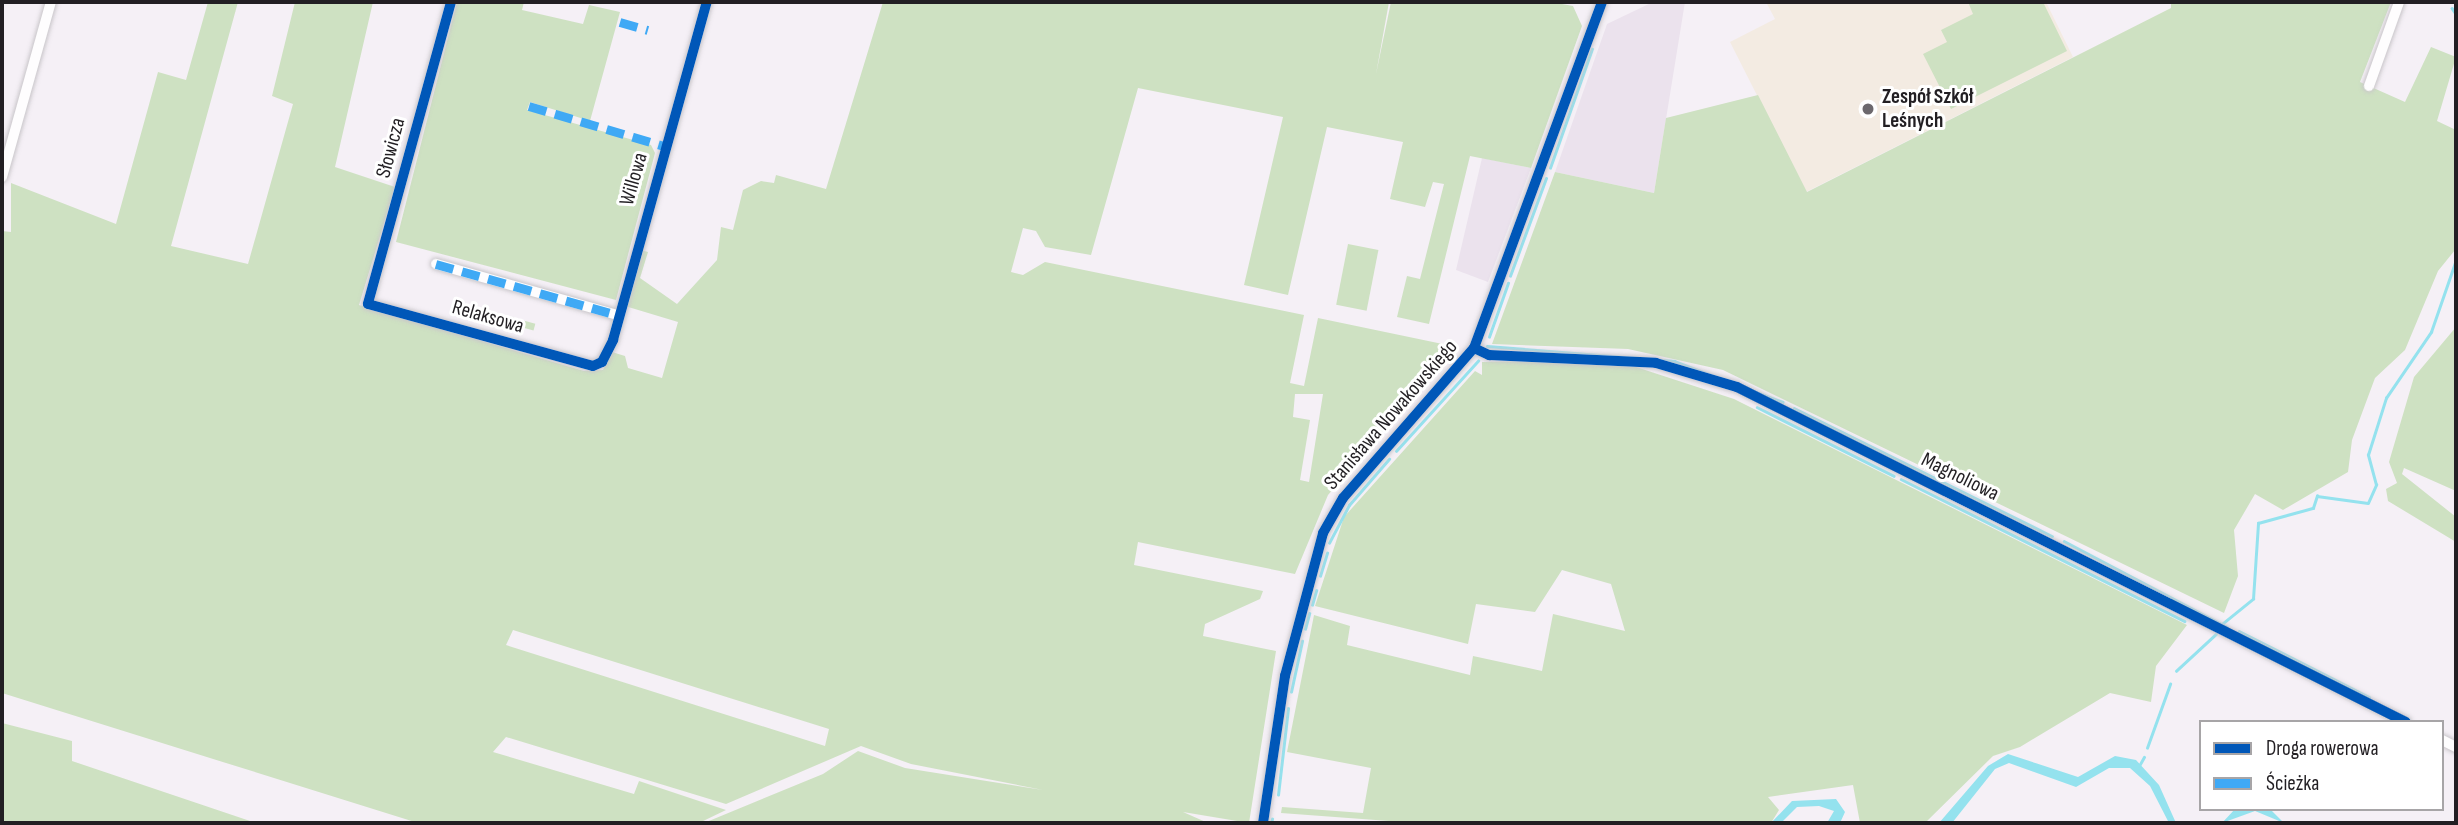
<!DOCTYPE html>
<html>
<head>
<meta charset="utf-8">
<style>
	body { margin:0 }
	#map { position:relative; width:2458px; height:825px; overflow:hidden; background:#f5f0f6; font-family:"Sofia Sans Condensed",sans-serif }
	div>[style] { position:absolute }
	.built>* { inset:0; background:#ebe2ed }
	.education>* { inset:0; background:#f3ebe2 }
	.green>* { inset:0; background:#cee1c2; transform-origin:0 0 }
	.water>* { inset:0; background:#94e2ee }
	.stream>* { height:2.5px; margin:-1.25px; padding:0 1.25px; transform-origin:1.25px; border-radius:1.25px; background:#94e2ee }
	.roads { filter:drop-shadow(0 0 2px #c8c5c9) drop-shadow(0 0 2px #c8c5c9) }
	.minor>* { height:10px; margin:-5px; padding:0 5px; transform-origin:5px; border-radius:5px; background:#fefdfe }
	.quiet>* { height:9px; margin-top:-4.5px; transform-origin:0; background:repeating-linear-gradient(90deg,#3fa9f5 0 18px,transparent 0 27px) }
	.cycleway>* { height:10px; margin:-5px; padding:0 5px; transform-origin:5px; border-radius:5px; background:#0057b8 }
	.dots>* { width:19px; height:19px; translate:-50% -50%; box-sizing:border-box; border:4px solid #fff; border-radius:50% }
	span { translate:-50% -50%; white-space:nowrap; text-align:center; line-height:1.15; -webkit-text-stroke:6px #fff; paint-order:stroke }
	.poi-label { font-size:21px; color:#221f23; font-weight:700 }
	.left { translate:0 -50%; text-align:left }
	.street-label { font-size:21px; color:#221f23 }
	.frame { position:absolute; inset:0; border:4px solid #221f23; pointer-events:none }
	.legend { position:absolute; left:2199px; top:720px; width:245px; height:91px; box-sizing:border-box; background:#fff; border:2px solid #a7a5a7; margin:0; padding:9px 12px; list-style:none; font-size:21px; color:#221f23 }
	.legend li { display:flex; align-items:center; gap:14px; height:35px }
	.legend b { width:35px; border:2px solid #a7a5a7 }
</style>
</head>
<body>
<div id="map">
	<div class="built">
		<i style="clip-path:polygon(1653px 2px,1685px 2px,1654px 193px,1555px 172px,1607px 24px)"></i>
		<i style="clip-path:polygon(1482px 158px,1531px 168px,1488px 282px,1456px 270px)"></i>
	</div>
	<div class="education">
		<i style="clip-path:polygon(1766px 2px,2046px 2px,2073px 57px,1806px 192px,1730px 42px,1775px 19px)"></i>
	</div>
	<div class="green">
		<i style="clip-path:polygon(evenodd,208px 2px,238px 2px,171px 246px,248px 264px,293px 104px,272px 96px,295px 2px,373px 2px,335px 167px,395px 187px,359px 305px,584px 371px,603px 370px,612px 352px,625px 356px,628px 368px,662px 378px,678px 322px,625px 306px,640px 250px,648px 252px,640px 278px,677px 304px,717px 260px,721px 227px,733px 230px,743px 190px,761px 181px,774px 183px,776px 175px,826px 189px,883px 2px,1389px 2px,1376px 74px,1391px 2px,1551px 2px,1573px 6px,1582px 26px,1531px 168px,1470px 156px,1429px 324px,1397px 317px,1407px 276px,1420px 279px,1444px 184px,1433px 182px,1425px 207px,1390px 199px,1403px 142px,1327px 127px,1288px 295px,1244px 285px,1283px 117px,1138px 88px,1091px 255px,1045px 247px,1036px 231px,1023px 228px,1011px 272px,1023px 275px,1045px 262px,1304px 315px,1290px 383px,1304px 386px,1318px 318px,1457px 347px,1328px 495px,1295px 574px,1138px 542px,1134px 565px,1263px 591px,1260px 599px,1205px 624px,1203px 636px,1276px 651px,1249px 823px,1183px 812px,1208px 823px,704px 823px,823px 774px,858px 751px,905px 768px,1043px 790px,911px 764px,861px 746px,726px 804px,506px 737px,493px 752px,634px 794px,639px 781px,726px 810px,699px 823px,418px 823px,2px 693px,2px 231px,11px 232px,11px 183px,116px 224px,158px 72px,186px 80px,208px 2px,1295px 394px,1323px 394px,1309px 482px,1300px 480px,1310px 420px,1293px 417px,1295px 394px,208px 2px,513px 630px,829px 729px,825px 746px,506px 645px,513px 630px)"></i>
		<i style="clip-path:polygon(457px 2px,524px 2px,522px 10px,583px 24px,589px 5px,620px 12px,590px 121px,530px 102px,527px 110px,651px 145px,655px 153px,616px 300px,396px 242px)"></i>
		<i style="clip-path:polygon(1968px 2px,2043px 2px,2067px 51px,1951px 109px,1923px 54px,1947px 42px,1941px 30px,1973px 14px)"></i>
		<i style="clip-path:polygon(2171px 2px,2391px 2px,2360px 82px,2405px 102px,2431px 47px,2456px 57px,2437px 121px,2456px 130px,2455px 250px,2438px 271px,2405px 350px,2375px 378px,2352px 440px,2348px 472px,2283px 510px,2255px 494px,2234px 530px,2238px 576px,2224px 613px,1723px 370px,1628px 349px,1492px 344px,1555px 172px,1654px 193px,1666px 118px,1758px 95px,1807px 192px,2171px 8px)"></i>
		<i style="left:1348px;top:244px;width:31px;height:62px;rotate:11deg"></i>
		<i style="left:488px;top:311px;width:49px;height:7px;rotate:15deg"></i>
		<i style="clip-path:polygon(2456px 327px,2456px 491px,2404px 468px,2402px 474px,2456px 517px,2456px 542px,2388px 501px,2386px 489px,2397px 483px,2389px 462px,2414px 377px)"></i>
		<i style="clip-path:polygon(1547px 361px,1633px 366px,1734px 399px,2187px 625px,2156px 666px,2151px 702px,2110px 693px,2020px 747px,1993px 756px,1925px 823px,1860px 823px,1853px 785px,1768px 797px,1779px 810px,1771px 823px,1416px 823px,1281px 813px,1282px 807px,1363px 813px,1371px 768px,1287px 752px,1314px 615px,1350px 626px,1347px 645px,1470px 675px,1473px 656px,1542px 671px,1553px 614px,1625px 631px,1611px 584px,1562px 570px,1535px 612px,1476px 604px,1468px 644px,1315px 606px,1344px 517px,1475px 371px,1482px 375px,1482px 362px)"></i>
		<i style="clip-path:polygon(2px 723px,72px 741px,72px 761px,256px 823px,2px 823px)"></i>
	</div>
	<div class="water">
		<i style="clip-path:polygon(2008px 754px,2078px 777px,2115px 756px,2136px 760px,2159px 785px,2176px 823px,2169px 823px,2150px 786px,2130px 768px,2109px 768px,2076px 787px,2009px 763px,1995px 769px,1952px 823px,1939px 823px,1988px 766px)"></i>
		<i style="clip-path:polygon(1836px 799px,1845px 812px,1840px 823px,1827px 823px,1834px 811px,1819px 806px,1797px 807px,1781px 823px,1771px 823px,1792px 801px)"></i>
		<i style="clip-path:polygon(2235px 809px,2270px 809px,2284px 823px,2255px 811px,2222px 823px)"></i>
	</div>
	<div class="stream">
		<i style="left:2452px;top:8px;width:7px;rotate:56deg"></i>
		<i style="left:1550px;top:168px;width:126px;rotate:-70.6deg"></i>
		<i style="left:1510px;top:276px;width:104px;rotate:-69.8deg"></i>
		<i style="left:1489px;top:337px;width:57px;rotate:-70.6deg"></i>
		<i style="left:1487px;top:346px;width:188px;rotate:4.6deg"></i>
		<i style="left:1674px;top:361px;width:116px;rotate:20.6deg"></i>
		<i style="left:1757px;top:407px;width:153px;rotate:26.7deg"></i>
		<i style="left:1794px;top:408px;width:288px;rotate:26.4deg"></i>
		<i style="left:1396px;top:451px;width:122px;rotate:-47.7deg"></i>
		<i style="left:1901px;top:479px;width:317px;rotate:26.6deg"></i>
		<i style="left:2064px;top:541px;width:184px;rotate:27.8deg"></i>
		<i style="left:1329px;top:543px;width:43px;rotate:-62.2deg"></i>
		<i style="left:1349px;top:505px;width:61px;rotate:-49deg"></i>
		<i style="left:1320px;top:576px;width:24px;rotate:-73deg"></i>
		<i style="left:1312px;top:605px;width:15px;rotate:-74deg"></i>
		<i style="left:2222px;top:624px;width:40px;rotate:-39deg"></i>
		<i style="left:2253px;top:599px;width:76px;rotate:-86.2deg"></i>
		<i style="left:2258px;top:523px;width:57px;rotate:-15.3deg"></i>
		<i style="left:2313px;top:508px;width:13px;rotate:-72deg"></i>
		<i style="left:2317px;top:496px;width:51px;rotate:7.8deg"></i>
		<i style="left:2368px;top:503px;width:20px;rotate:-66deg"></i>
		<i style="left:2376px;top:485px;width:31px;rotate:-105deg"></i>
		<i style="left:2368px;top:455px;width:60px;rotate:-72.5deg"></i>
		<i style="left:2386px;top:398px;width:80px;rotate:-55.7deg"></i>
		<i style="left:2431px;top:332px;width:76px;rotate:-70.9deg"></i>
		<i style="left:1305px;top:629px;width:16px;rotate:-75deg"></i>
		<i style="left:2239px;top:631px;width:146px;rotate:26.9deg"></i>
		<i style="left:2176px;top:671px;width:54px;rotate:-42.8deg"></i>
		<i style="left:1291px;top:692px;width:52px;rotate:-77.8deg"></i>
		<i style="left:2147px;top:748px;width:68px;rotate:-70.2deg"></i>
		<i style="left:2139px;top:766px;width:10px;rotate:-61deg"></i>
		<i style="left:1278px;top:795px;width:87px;rotate:-83.4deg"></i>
		<i style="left:1271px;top:823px;width:4px;rotate:-76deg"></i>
	</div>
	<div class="roads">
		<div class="minor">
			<i style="left:451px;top:2px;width:313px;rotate:105.4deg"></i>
			<i style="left:368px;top:304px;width:233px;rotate:15.4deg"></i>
			<i style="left:593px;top:366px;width:10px;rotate:-24deg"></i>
			<i style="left:602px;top:362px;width:25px;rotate:-63deg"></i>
			<i style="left:613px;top:340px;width:351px;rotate:-74.5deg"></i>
			<i style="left:2369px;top:86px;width:89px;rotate:-70.3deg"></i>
			<i style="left:2px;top:177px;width:182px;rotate:-74.4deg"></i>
			<i style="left:436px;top:264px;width:189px;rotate:15.7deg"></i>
			<i style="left:1474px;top:348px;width:17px;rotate:25deg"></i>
			<i style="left:1489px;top:355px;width:167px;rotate:2.7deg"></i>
			<i style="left:1656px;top:363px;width:84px;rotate:16.5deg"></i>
			<i style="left:1737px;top:387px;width:748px;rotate:26.6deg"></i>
			<i style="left:2442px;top:740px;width:16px;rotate:27deg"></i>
			<i style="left:1263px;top:823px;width:149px;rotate:-81.5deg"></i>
			<i style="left:1285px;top:676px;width:148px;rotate:-75.1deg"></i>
			<i style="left:1323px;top:533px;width:40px;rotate:-60.3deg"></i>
			<i style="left:1343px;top:498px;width:199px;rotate:-48.9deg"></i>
			<i style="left:1474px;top:348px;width:369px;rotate:-69.7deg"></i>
		</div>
	</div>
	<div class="quiet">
		<i style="left:620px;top:22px;width:29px;rotate:16deg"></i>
		<i style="left:529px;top:106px;width:141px;rotate:16.5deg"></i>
		<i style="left:436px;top:264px;width:189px;rotate:15.7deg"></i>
	</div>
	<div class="cycleway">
		<i style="left:451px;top:2px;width:313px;rotate:105.4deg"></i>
		<i style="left:368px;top:304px;width:233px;rotate:15.4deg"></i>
		<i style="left:593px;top:366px;width:10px;rotate:-24deg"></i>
		<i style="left:602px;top:362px;width:25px;rotate:-63deg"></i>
		<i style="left:613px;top:340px;width:351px;rotate:-74.5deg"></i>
		<i style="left:1474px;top:348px;width:17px;rotate:25deg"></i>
		<i style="left:1489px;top:355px;width:167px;rotate:2.7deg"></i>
		<i style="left:1656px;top:363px;width:84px;rotate:16.5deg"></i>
		<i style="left:1737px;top:387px;width:748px;rotate:26.6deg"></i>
		<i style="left:1263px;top:823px;width:149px;rotate:-81.5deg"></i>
		<i style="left:1285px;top:676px;width:148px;rotate:-75.1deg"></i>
		<i style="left:1323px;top:533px;width:40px;rotate:-60.3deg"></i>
		<i style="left:1343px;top:498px;width:199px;rotate:-48.9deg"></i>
		<i style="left:1474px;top:348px;width:369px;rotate:-69.7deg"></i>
	</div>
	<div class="dots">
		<i style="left:1868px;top:109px;background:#6c686d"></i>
	</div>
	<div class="poi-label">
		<span class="left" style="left:1882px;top:109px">Zespół Szkół<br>Leśnych</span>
	</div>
	<div class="street-label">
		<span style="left:391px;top:148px;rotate:-75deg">Słowicza</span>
		<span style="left:634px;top:179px;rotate:-74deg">Willowa</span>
		<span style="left:488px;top:317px;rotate:16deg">Relaksowa</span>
		<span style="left:1391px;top:415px;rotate:-49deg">Stanisława Nowakowskiego</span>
		<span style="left:1960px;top:477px;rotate:26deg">Magnoliowa</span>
	</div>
	<div class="frame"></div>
	<ul class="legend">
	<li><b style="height:9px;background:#0057b8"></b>Droga rowerowa</li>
	<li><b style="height:9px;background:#3fa9f5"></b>Ścieżka</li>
	</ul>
</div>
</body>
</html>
